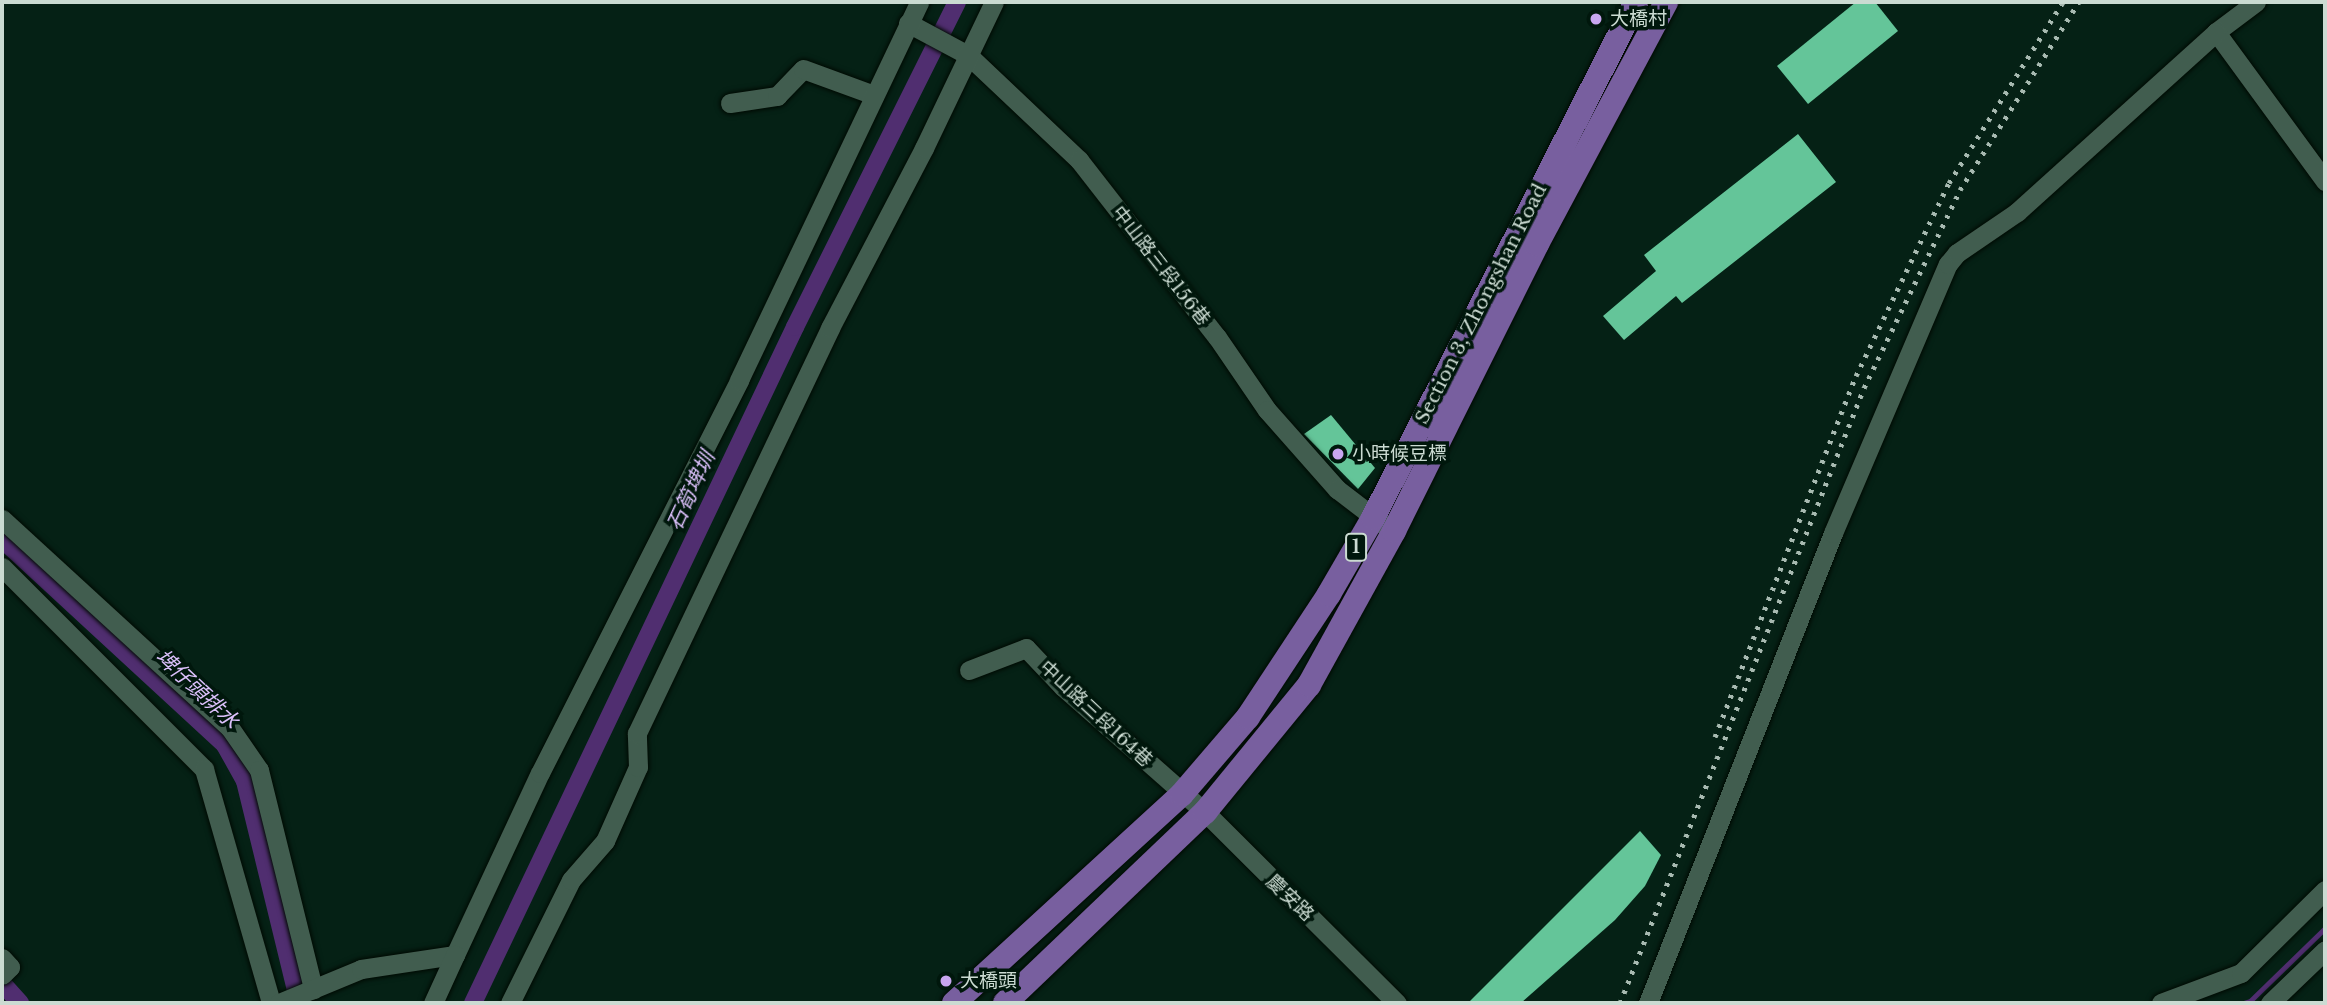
<!DOCTYPE html>
<html>
<head>
<meta charset="utf-8">
<style>
	body { margin:0 }
	#map { position:relative; width:2327px; height:1005px; overflow:hidden; background:#052115; font-family:"Libre Baskerville","Noto Sans TC",serif }
	div>[style] { position:absolute }
	.stream>* { height:5px; margin:-2.5px; padding:0 2.5px; transform-origin:2.5px; border-radius:2.5px; background:#502e70 }
	.canal>* { height:18px; margin:-9px; padding:0 9px; transform-origin:9px; border-radius:9px; background:#502e70 }
	.building>* { inset:0; background:#64c599 }
	.roads { filter:drop-shadow(0 0 2px #000a03) drop-shadow(0 0 2px #000a03) }
	.minor>* { height:19px; margin:-9.5px; padding:0 9.5px; transform-origin:9.5px; border-radius:9.5px; background:#415d4f }
	.major>* { height:24px; margin:-12px; padding:0 12px; transform-origin:12px; border-radius:12px; background:#785f9f }
	.rail>* { height:5px; margin-top:-2.5px; transform-origin:0; background:repeating-linear-gradient(90deg,#a8bab1 0 3.5px,transparent 0 10.5px) }
	.dots>* { width:19px; height:19px; translate:-50% -50%; box-sizing:border-box; border:4px solid #00170c; border-radius:50% }
	span { translate:-50% -50%; white-space:nowrap; text-align:center; line-height:1.15; -webkit-text-stroke:7px #00170c; paint-order:stroke }
	.shield-label span { padding:2px 5px; background:#00170c; border:2px solid; border-radius:5px; -webkit-text-stroke-width:0 }
	.shield-label { font-size:18px; color:#cbdbd2; font-weight:700 }
	.poi-label { font-size:19px; color:#cbdbd2 }
	.left { translate:0 -50%; text-align:left }
	.street-label { font-size:19px; color:#cbdbd2 }
	.water-label { font-size:21px; color:#dbc0fb; font-style:italic }
	.frame { position:absolute; inset:0; border:4px solid #cbdbd2; pointer-events:none }
</style>
</head>
<body>
<div id="map">
	<div class="stream">
		<i style="left:2244px;top:1003px;width:6px;rotate:-18deg"></i>
		<i style="left:2250px;top:1001px;width:105px;rotate:-44.2deg"></i>
	</div>
	<div class="canal">
		<i style="left:2px;top:539px;width:304px;rotate:42.7deg"></i>
		<i style="left:225px;top:745px;width:41px;rotate:60.9deg"></i>
		<i style="left:245px;top:781px;width:228px;rotate:76.3deg"></i>
		<i style="left:2px;top:983px;width:27px;rotate:48deg"></i>
		<i style="left:473px;top:1003px;width:749px;rotate:-64.53deg"></i>
		<i style="left:795px;top:327px;width:363px;rotate:-63.5deg"></i>
	</div>
	<div class="building">
		<i style="clip-path:polygon(1856px 2px,1875px 2px,1898px 31px,1808px 104px,1777px 66px)"></i>
		<i style="clip-path:polygon(1798px 134px,1836px 182px,1682px 303px,1676px 296px,1624px 340px,1603px 316px,1656px 271px,1644px 255px)"></i>
		<i style="clip-path:polygon(1331px 415px,1375px 468px,1358px 489px,1304px 434px)"></i>
		<i style="clip-path:polygon(1640px 831px,1661px 855px,1645px 886px,1615px 920px,1521px 1003px,1468px 1003px)"></i>
	</div>
	<div class="roads">
		<div class="minor">
			<i style="left:2256px;top:2px;width:50px;rotate:143.1deg"></i>
			<i style="left:2216px;top:32px;width:185px;rotate:53.8deg"></i>
			<i style="left:908px;top:23px;width:68px;rotate:28.1deg"></i>
			<i style="left:968px;top:55px;width:153px;rotate:43.4deg"></i>
			<i style="left:1079px;top:160px;width:224px;rotate:52.1deg"></i>
			<i style="left:1217px;top:337px;width:88px;rotate:55.6deg"></i>
			<i style="left:1267px;top:410px;width:106px;rotate:48.5deg"></i>
			<i style="left:1337px;top:489px;width:59px;rotate:37.5deg"></i>
			<i style="left:730px;top:103px;width:48px;rotate:-8.5deg"></i>
			<i style="left:777px;top:96px;width:37px;rotate:-46deg"></i>
			<i style="left:803px;top:69px;width:76px;rotate:20.1deg"></i>
			<i style="left:2px;top:519px;width:309px;rotate:42.5deg"></i>
			<i style="left:230px;top:728px;width:51px;rotate:55.4deg"></i>
			<i style="left:259px;top:770px;width:226px;rotate:76.1deg"></i>
			<i style="left:2px;top:567px;width:286px;rotate:45deg"></i>
			<i style="left:204px;top:769px;width:243px;rotate:74deg"></i>
			<i style="left:969px;top:670px;width:61px;rotate:-21.1deg"></i>
			<i style="left:1026px;top:648px;width:54px;rotate:46.5deg"></i>
			<i style="left:1063px;top:687px;width:189px;rotate:41.4deg"></i>
			<i style="left:1205px;top:812px;width:271px;rotate:44.9deg"></i>
			<i style="left:2px;top:958px;width:12px;rotate:48deg"></i>
			<i style="left:10px;top:967px;width:11px;rotate:135deg"></i>
			<i style="left:279px;top:1003px;width:89px;rotate:-22.5deg"></i>
			<i style="left:361px;top:969px;width:95px;rotate:-8.5deg"></i>
			<i style="left:455px;top:955px;width:201px;rotate:-65deg"></i>
			<i style="left:540px;top:773px;width:441px;rotate:-63.1deg"></i>
			<i style="left:739px;top:380px;width:419px;rotate:-64.5deg"></i>
			<i style="left:433px;top:1003px;width:53px;rotate:-65.4deg"></i>
			<i style="left:510px;top:1003px;width:137px;rotate:-63.6deg"></i>
			<i style="left:571px;top:880px;width:52px;rotate:-48.9deg"></i>
			<i style="left:605px;top:841px;width:81px;rotate:-66deg"></i>
			<i style="left:638px;top:767px;width:34px;rotate:-92deg"></i>
			<i style="left:637px;top:733px;width:449px;rotate:-64.5deg"></i>
			<i style="left:830px;top:328px;width:203px;rotate:-62.4deg"></i>
			<i style="left:924px;top:148px;width:162px;rotate:-64.4deg"></i>
			<i style="left:1648px;top:1003px;width:505px;rotate:-68.51deg"></i>
			<i style="left:1833px;top:533px;width:293px;rotate:-66.9deg"></i>
			<i style="left:1948px;top:264px;width:14px;rotate:-51deg"></i>
			<i style="left:1957px;top:253px;width:73px;rotate:-34.3deg"></i>
			<i style="left:2017px;top:212px;width:268px;rotate:-42.1deg"></i>
			<i style="left:2161px;top:1003px;width:85px;rotate:-20.6deg"></i>
			<i style="left:2241px;top:973px;width:118px;rotate:-44.7deg"></i>
			<i style="left:2270px;top:1003px;width:76px;rotate:-43.9deg"></i>
		</div>
		<div class="major">
			<i style="left:954px;top:1003px;width:309px;rotate:-42.5deg"></i>
			<i style="left:1182px;top:794px;width:101px;rotate:-49.4deg"></i>
			<i style="left:1248px;top:717px;width:147px;rotate:-56.6deg"></i>
			<i style="left:1329px;top:594px;width:88px;rotate:-59.9deg"></i>
			<i style="left:1373px;top:518px;width:579px;rotate:-62.99deg"></i>
			<i style="left:1005px;top:1003px;width:277px;rotate:-43.7deg"></i>
			<i style="left:1205px;top:812px;width:164px;rotate:-50.7deg"></i>
			<i style="left:1309px;top:685px;width:176px;rotate:-61.1deg"></i>
			<i style="left:1394px;top:531px;width:321px;rotate:-63.5deg"></i>
			<i style="left:1537px;top:244px;width:274px;rotate:-61.9deg"></i>
		</div>
	</div>
	<div class="rail">
		<i style="left:1715px;top:737px;width:388px;rotate:-68.7deg"></i>
		<i style="left:1856px;top:376px;width:214px;rotate:-64.3deg"></i>
		<i style="left:1949px;top:183px;width:214px;rotate:-57.8deg"></i>
		<i style="left:1620px;top:1003px;width:662px;rotate:-68.36deg"></i>
		<i style="left:1864px;top:388px;width:220px;rotate:-64.1deg"></i>
		<i style="left:1960px;top:190px;width:222px;rotate:-57.7deg"></i>
	</div>
	<div class="dots">
		<i style="left:1596px;top:19px;background:#c8a6ef"></i>
		<i style="left:1338px;top:454px;background:#c8a6ef"></i>
		<i style="left:946px;top:981px;background:#c8a6ef"></i>
	</div>
	<div class="shield-label">
		<span style="left:1356px;top:547px">1</span>
	</div>
	<div class="poi-label">
		<span class="left" style="left:1610px;top:19px">大橋村</span>
		<span class="left" style="left:1352px;top:454px">小時候豆標</span>
		<span class="left" style="left:960px;top:981px">大橋頭</span>
	</div>
	<div class="street-label">
		<span style="left:1161px;top:266px;rotate:52deg">中山路三段156巷</span>
		<span style="left:1481px;top:304px;rotate:-63deg">Section 3, Zhongshan Road</span>
		<span style="left:1096px;top:714px;rotate:43deg">中山路三段164巷</span>
		<span style="left:1290px;top:898px;rotate:44deg">慶安路</span>
	</div>
	<div class="water-label">
		<span style="left:691px;top:491px;rotate:-65deg">石筍埤圳</span>
		<span style="left:197px;top:689px;rotate:43deg">埤仔頭排水</span>
	</div>
	<div class="frame"></div>
</div>
</body>
</html>
